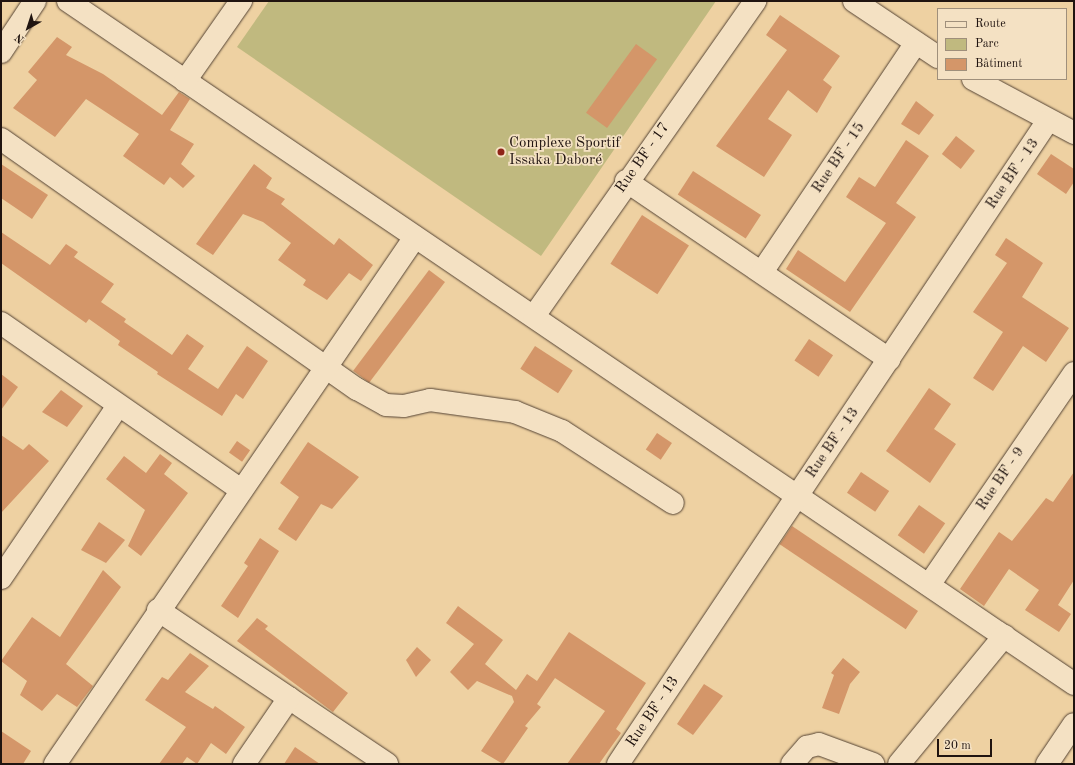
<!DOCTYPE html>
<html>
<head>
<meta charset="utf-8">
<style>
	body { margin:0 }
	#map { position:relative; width:1075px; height:765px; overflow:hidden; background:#eed1a2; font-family:"Old Standard TT",serif }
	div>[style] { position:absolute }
	.green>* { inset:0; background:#c0b97f }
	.building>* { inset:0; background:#d49669; transform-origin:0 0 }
	.roads { filter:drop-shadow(0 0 1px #544334) drop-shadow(0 0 1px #544334) }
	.minor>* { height:22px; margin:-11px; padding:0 11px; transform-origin:11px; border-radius:11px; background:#f4e1c3 }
	.dots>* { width:11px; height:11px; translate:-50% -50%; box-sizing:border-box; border:2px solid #f4e1c3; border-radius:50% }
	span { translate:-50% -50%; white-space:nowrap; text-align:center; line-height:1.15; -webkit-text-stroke:3.5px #f4e1c3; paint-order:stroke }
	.poi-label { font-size:15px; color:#201410 }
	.left { translate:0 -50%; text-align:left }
	.street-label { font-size:15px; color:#201410 }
	.frame { position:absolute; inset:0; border:2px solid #201410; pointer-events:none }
	.legend { position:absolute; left:937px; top:8px; width:130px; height:72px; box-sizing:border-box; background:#f4e1c3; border:1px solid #9f8f7b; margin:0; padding:5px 7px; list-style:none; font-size:12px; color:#201410 }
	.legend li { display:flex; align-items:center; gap:8px; height:20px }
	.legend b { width:20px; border:1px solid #9f8f7b }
	.north { position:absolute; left:8px; top:8px; width:40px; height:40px; -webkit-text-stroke:3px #f4e1c3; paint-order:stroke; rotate:219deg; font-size:11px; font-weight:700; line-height:16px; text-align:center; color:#201410 }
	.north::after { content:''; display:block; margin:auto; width:14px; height:18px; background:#201410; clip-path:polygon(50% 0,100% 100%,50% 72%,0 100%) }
	.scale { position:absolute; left:937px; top:739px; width:55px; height:18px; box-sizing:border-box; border:2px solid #201410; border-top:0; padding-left:5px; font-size:12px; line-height:14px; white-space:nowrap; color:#201410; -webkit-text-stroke:3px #f4e1c3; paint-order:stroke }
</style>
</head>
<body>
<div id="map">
	<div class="green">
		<i style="clip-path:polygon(269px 1px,716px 1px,541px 256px,237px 47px)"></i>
	</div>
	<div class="building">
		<i style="clip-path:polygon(780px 15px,840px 56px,823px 80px,832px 87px,817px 113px,788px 90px,768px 119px,792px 135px,764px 177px,716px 146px,787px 50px,766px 35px)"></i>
		<i style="clip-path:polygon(57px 37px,72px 47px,66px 55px,103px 74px,162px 115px,179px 92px,190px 99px,170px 130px,194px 144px,181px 164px,195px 176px,183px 188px,170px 177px,164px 185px,123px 156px,139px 134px,86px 99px,55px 137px,13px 108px,37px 80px,28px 72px)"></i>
		<i style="left:636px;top:44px;width:26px;height:85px;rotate:36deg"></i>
		<i style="clip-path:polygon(916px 101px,934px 115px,919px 135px,901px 124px)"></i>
		<i style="left:956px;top:136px;width:24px;height:23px;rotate:38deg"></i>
		<i style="clip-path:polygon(906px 140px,929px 156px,896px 203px,916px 217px,850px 312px,786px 269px,798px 250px,845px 282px,886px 223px,846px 197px,859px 177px,875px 187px)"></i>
		<i style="clip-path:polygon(1051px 154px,1074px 169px,1074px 182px,1066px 194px,1037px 174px)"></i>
		<i style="clip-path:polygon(1px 164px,48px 195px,32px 219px,1px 198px)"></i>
		<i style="clip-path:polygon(254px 164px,272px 178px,266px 188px,285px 199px,281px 204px,334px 245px,339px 238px,373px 265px,361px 281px,349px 273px,327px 300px,303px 285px,306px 280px,278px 260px,291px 243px,263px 222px,243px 214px,213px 255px,196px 244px)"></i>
		<i style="left:693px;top:171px;width:81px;height:28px;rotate:33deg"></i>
		<i style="left:642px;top:215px;width:56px;height:58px;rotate:33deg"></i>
		<i style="clip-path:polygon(1px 232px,50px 265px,66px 244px,78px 252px,74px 257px,114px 284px,101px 302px,126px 319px,124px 322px,172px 355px,187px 334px,204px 346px,188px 369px,218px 389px,247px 346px,268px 361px,243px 399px,236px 394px,222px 416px,157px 374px,158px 372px,118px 345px,120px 341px,89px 319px,86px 323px,1px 263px)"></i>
		<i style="clip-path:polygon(1006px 238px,1043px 263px,1022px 297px,1069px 328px,1046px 362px,1023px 346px,993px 391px,973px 378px,1003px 332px,973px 312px,1007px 263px,995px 255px)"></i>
		<i style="left:429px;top:270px;width:20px;height:126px;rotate:37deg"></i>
		<i style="left:809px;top:339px;width:29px;height:26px;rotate:34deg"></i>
		<i style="left:535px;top:346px;width:45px;height:27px;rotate:33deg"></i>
		<i style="clip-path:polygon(1px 374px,18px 387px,1px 410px)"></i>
		<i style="clip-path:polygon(929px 388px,951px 404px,934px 429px,956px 444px,930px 483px,886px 451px)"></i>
		<i style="clip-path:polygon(61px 390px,83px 406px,67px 427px,42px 412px)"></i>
		<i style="left:657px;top:433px;width:18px;height:20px;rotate:34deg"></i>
		<i style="clip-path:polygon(1px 435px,23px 450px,29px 444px,49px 461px,1px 513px)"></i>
		<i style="left:237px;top:441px;width:16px;height:14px;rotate:35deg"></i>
		<i style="clip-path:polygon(308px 442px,359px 477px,332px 509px,321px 504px,296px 541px,278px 529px,299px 497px,280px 483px)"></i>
		<i style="clip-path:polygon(160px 454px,172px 463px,164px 474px,188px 493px,141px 556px,128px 546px,145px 510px,106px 479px,124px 456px,146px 473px)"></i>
		<i style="left:861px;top:472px;width:34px;height:25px;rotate:34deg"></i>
		<i style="clip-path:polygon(1074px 472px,1074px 580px,1058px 605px,1071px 614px,1059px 632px,1025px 610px,1039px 590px,1009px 569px,984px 606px,960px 589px,999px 532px,1012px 541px,1046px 498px,1053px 502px)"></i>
		<i style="left:919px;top:505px;width:32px;height:37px;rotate:35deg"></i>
		<i style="clip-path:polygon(99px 522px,125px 540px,106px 563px,81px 550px)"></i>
		<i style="left:792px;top:526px;width:152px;height:22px;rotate:34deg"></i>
		<i style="clip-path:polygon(260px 538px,279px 551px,238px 618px,221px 606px,248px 566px,244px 563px)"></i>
		<i style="clip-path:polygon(103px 570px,121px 587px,66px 664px,93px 686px,77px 707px,57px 694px,42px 711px,20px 695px,27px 681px,1px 661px,32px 617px,60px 637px)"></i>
		<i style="clip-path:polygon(458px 606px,503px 640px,485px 664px,516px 690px,527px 674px,537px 681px,569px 632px,646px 683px,616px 729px,621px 733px,599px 764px,567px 764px,605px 711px,555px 678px,537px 704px,541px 707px,525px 726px,528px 728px,503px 764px,481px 751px,514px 702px,512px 696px,477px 681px,468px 690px,450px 672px,474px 644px,446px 623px)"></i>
		<i style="clip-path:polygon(257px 618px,268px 626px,265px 629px,348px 693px,333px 712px,237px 641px)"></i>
		<i style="clip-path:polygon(417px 647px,431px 660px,416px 677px,406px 660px)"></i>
		<i style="clip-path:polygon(190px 653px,209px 666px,185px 692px,213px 709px,215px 706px,245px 727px,226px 754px,211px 743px,197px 764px,187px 757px,182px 764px,159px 764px,186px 727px,145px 700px,162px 677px,168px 680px)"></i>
		<i style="clip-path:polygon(843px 658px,860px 672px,850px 684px,839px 714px,822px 708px,834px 675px,831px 673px)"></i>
		<i style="clip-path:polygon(704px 684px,723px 696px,693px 735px,677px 724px)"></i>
		<i style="clip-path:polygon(1px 731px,31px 751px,23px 764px,1px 764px)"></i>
		<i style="clip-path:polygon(295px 747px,320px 764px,284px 764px)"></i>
	</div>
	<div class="roads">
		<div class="minor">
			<i style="left:68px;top:1px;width:1216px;rotate:34.17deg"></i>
			<i style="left:854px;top:1px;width:101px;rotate:33.7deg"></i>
			<i style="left:1px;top:52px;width:61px;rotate:-56.3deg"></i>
			<i style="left:973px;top:79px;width:115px;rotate:28.1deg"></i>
			<i style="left:185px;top:81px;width:98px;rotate:-55deg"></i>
			<i style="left:1px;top:139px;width:435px;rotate:35.1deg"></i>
			<i style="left:357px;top:389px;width:33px;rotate:29deg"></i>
			<i style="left:386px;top:405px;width:18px;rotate:3deg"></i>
			<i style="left:404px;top:406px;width:27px;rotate:-13deg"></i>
			<i style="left:430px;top:400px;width:86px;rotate:8deg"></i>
			<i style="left:515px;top:412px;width:51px;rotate:22deg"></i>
			<i style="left:562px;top:431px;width:132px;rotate:33deg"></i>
			<i style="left:626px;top:181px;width:318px;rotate:34.1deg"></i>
			<i style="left:762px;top:272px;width:276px;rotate:-56.1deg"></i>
			<i style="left:534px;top:316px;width:385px;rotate:-54.9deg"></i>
			<i style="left:1px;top:323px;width:292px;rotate:34.8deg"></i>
			<i style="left:1px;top:578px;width:208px;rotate:-55.8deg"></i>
			<i style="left:929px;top:585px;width:257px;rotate:-55.6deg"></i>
			<i style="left:158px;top:610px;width:276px;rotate:33.9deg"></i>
			<i style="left:55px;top:764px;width:638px;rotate:-55.66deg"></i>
			<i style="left:244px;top:764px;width:80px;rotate:-55.7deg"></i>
			<i style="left:618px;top:764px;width:772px;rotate:-56.25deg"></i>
			<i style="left:792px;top:764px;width:23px;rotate:-49deg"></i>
			<i style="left:807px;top:747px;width:12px;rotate:-14deg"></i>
			<i style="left:819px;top:744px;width:58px;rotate:20.3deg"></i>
			<i style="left:899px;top:764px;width:166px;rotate:-50.6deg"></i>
			<i style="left:1047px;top:764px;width:48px;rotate:-56deg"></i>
		</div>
	</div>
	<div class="dots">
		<i style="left:501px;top:152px;background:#8f2418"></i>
	</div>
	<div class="poi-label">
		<span class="left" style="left:509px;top:152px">Complexe Sportif<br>Issaka Daboré</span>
	</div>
	<div class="street-label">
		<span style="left:643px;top:158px;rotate:-55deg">Rue BF - 17</span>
		<span style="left:839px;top:158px;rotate:-56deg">Rue BF - 15</span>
		<span style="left:1013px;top:174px;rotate:-56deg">Rue BF - 13</span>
		<span style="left:833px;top:443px;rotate:-56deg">Rue BF - 13</span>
		<span style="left:1001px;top:479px;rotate:-56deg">Rue BF - 9</span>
		<span style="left:653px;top:712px;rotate:-56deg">Rue BF - 13</span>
	</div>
	<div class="frame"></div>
	<ul class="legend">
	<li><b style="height:5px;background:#f4e1c3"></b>Route</li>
	<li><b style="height:11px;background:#c0b97f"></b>Parc</li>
	<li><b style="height:11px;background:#d49669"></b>Bâtiment</li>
	</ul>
	<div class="north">N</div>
	<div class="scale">20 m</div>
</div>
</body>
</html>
